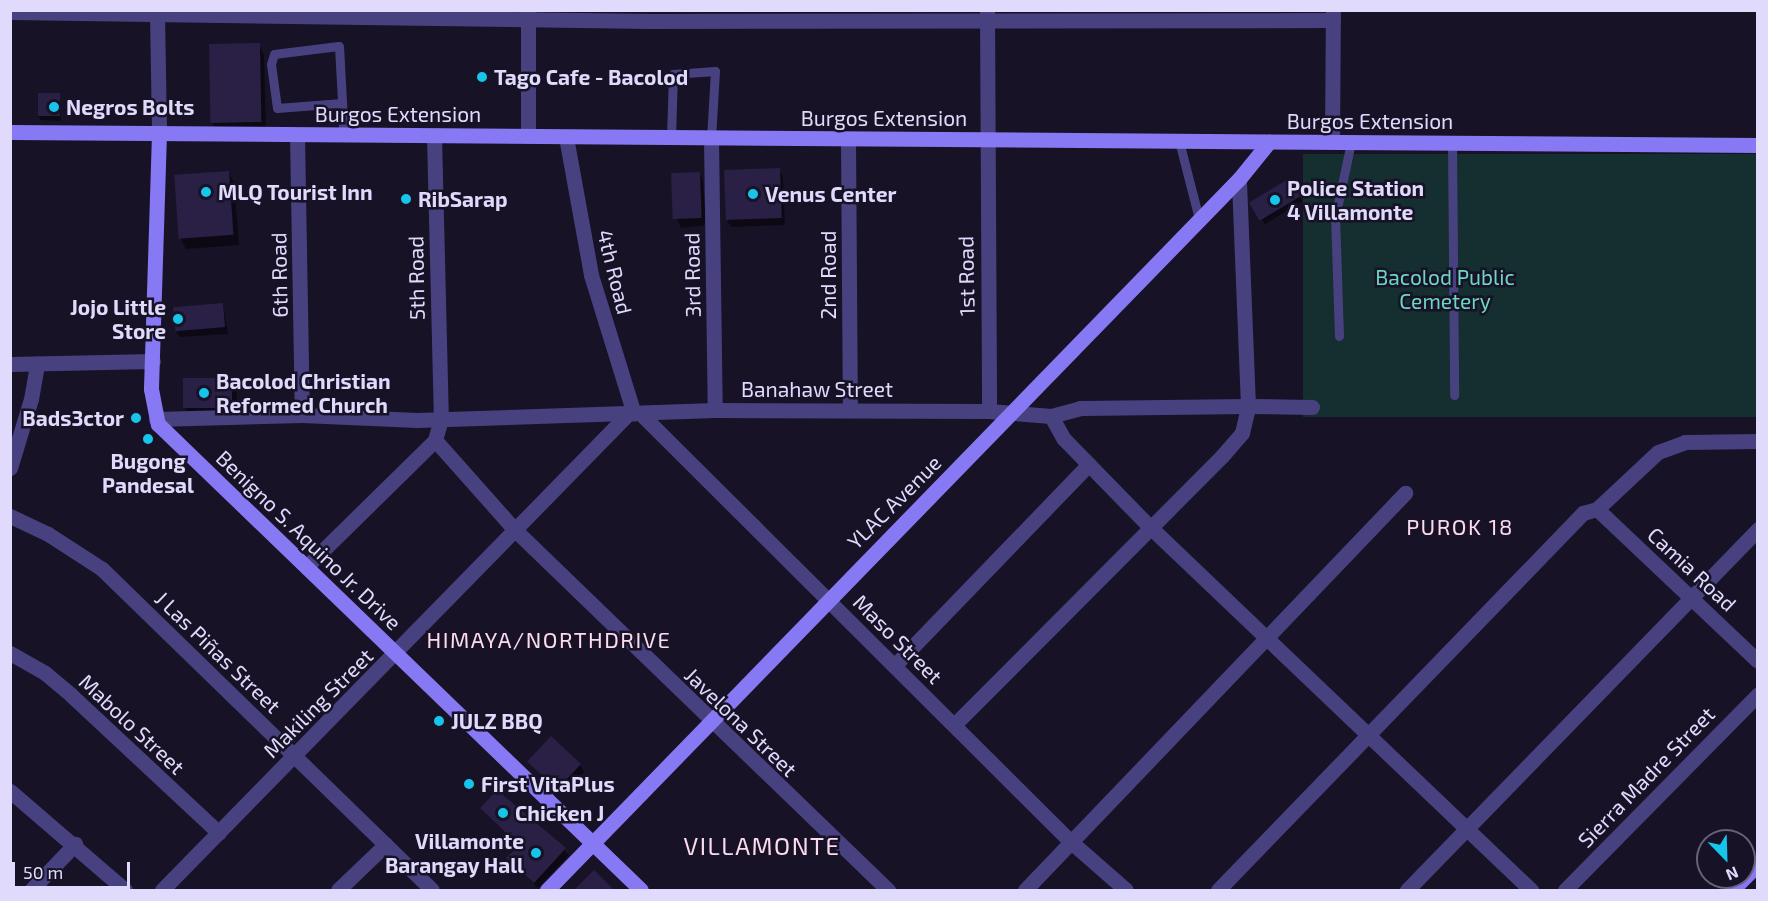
<!DOCTYPE html>
<html>
<head>
<meta charset="utf-8">
<style>
	body { margin:0 }
	#map { position:relative; width:1768px; height:901px; overflow:hidden; background:#171226; font-family:"Exo 2",sans-serif }
	div>[style] { position:absolute }
	.green>* { inset:0; background:#152e2f; transform-origin:0 0 }
	.shadow>* { inset:0; background:#0007; transform-origin:0 0 }
	.building>* { inset:0; background:#2a1f45; transform-origin:0 0 }
	.lane>* { height:9px; margin:-4.5px; padding:0 4.5px; transform-origin:4.5px; border-radius:4.5px; background:#484180 }
	.street>* { height:15px; margin:-7.5px; padding:0 7.5px; transform-origin:7.5px; border-radius:7.5px; background:#484180 }
	.secondary>* { height:15px; margin:-7.5px; padding:0 7.5px; transform-origin:7.5px; border-radius:7.5px; background:#8679f3 }
	.dots>* { width:16px; height:16px; translate:-50% -50%; box-sizing:border-box; border:3px solid #171226; border-radius:50% }
	span { translate:-50% -50%; white-space:nowrap; text-align:center; line-height:1.15; -webkit-text-stroke:5px #171226; paint-order:stroke }
	.poi-label { font-size:21px; color:#e0dafc; font-weight:700 }
	.left { translate:0 -50%; text-align:left }
	.right { translate:-100% -50%; text-align:right }
	.street-label { font-size:21px; color:#e0dafc }
	.park-label { font-size:21px; color:#6bd6c4 }
	.neighbourhood-label { font-size:22px; color:#fcdbee; letter-spacing:1.5px }
	.quarter-label { font-size:24px; color:#fcdbee; letter-spacing:1.5px }
	.frame { position:absolute; inset:0; border:12px solid #e0dafc; pointer-events:none }
	.north { position:absolute; left:1696px; top:829px; width:60px; height:60px; box-sizing:border-box; background:#171226; border:2px solid #67627c; border-radius:50%; rotate:157deg; font-size:16px; font-weight:700; line-height:24px; text-align:center; color:#e0dafc }
	.north::after { content:''; display:block; margin:auto; width:21px; height:27px; background:#17c5ea; clip-path:polygon(50% 0,100% 100%,50% 72%,0 100%) }
	.scale { position:absolute; left:12px; top:862px; width:118px; height:27px; box-sizing:border-box; border:3px solid #e0dafc; border-top:0; padding-left:8px; font-size:18px; line-height:21px; white-space:nowrap; color:#e0dafc; -webkit-text-stroke:4px #171226; paint-order:stroke }
</style>
</head>
<body>
<div id="map">
	<div class="green">
		<i style="left:1757px;top:154px;width:263px;height:454px;rotate:90deg"></i>
	</div>
	<div class="shadow">
		<i style="clip-path:polygon(259px 45px,264px 55px,266px 132px,218px 133px,212px 123px)"></i>
		<i style="clip-path:polygon(59px 95px,61px 121px,41px 120px,38px 116px)"></i>
		<i style="clip-path:polygon(779px 170px,783px 177px,785px 225px,731px 227px,727px 220px)"></i>
		<i style="clip-path:polygon(228px 173px,234px 182px,239px 245px,186px 249px,181px 240px)"></i>
		<i style="clip-path:polygon(699px 173px,703px 181px,706px 225px,681px 228px,677px 220px)"></i>
		<i style="left:1289px;top:180px;width:25px;height:44px;rotate:58deg"></i>
		<i style="clip-path:polygon(223px 304px,228px 334px,180px 337px,175px 330px)"></i>
		<i style="clip-path:polygon(231px 379px,237px 389px,237px 417px,191px 418px,185px 408px,185px 380px)"></i>
		<i style="clip-path:polygon(529px 762px,580px 765px,584px 772px,562px 795px)"></i>
		<i style="clip-path:polygon(482px 808px,536px 829px,539px 825px,569px 855px,538px 888px,508px 858px,520px 846px)"></i>
	</div>
	<div class="building">
		<i style="left:260px;top:43px;width:79px;height:51px;rotate:89deg"></i>
		<i style="left:38px;top:93px;width:22px;height:23px"></i>
		<i style="left:780px;top:168px;width:50px;height:56px;rotate:88deg"></i>
		<i style="left:229px;top:171px;width:64px;height:55px;rotate:86deg"></i>
		<i style="left:700px;top:172px;width:46px;height:29px;rotate:88deg"></i>
		<i style="left:1290px;top:178px;width:21px;height:48px;rotate:59deg"></i>
		<i style="left:223px;top:303px;width:24px;height:50px;rotate:85deg"></i>
		<i style="left:183px;top:378px;width:49px;height:30px"></i>
		<i style="left:551px;top:736px;width:41px;height:35px;rotate:43deg"></i>
		<i style="clip-path:polygon(497px 790px,566px 848px,534px 883px,506px 858px,519px 845px,480px 808px)"></i>
		<i style="clip-path:polygon(594px 870px,615px 891px,573px 891px)"></i>
	</div>
	<div class="lane">
		<i style="left:342px;top:103px;width:65px;rotate:175.6deg"></i>
		<i style="left:277px;top:108px;width:44px;rotate:-97.8deg"></i>
		<i style="left:271px;top:64px;width:10px;rotate:-73deg"></i>
		<i style="left:274px;top:54px;width:65px;rotate:-7deg"></i>
		<i style="left:339px;top:46px;width:74px;rotate:86.9deg"></i>
		<i style="left:343px;top:120px;width:15px;rotate:90deg"></i>
		<i style="left:671px;top:137px;width:63px;rotate:-88.2deg"></i>
		<i style="left:673px;top:74px;width:42px;rotate:-4.1deg"></i>
		<i style="left:715px;top:71px;width:68px;rotate:93.4deg"></i>
		<i style="left:1179px;top:141px;width:81px;rotate:75.6deg"></i>
		<i style="left:1452px;top:143px;width:252px;rotate:89.5deg"></i>
		<i style="left:1339px;top:336px;width:118px;rotate:-91.9deg"></i>
		<i style="left:1335px;top:218px;width:78px;rotate:-78.1deg"></i>
	</div>
	<div class="street">
		<i style="left:528px;top:10px;width:126px;rotate:90deg"></i>
		<i style="left:987px;top:10px;width:401px;rotate:89.7deg"></i>
		<i style="left:10px;top:12px;width:641px;rotate:0.8deg"></i>
		<i style="left:651px;top:21px;width:682px;rotate:-0.08deg"></i>
		<i style="left:157px;top:14px;width:119px;rotate:89deg"></i>
		<i style="left:297px;top:135px;width:280px;rotate:89deg"></i>
		<i style="left:434px;top:136px;width:283px;rotate:88.6deg"></i>
		<i style="left:441px;top:419px;width:22px;rotate:106deg"></i>
		<i style="left:435px;top:440px;width:119px;rotate:48.4deg"></i>
		<i style="left:514px;top:529px;width:520px;rotate:43.99deg"></i>
		<i style="left:566px;top:137px;width:140px;rotate:79.7deg"></i>
		<i style="left:591px;top:275px;width:145px;rotate:72.8deg"></i>
		<i style="left:711px;top:139px;width:271px;rotate:89.2deg"></i>
		<i style="left:848px;top:139px;width:271px;rotate:89.6deg"></i>
		<i style="left:1332px;top:142px;width:132px;rotate:-89.6deg"></i>
		<i style="left:10px;top:364px;width:143px;rotate:-1.2deg"></i>
		<i style="left:642px;top:415px;width:604px;rotate:44.87deg"></i>
		<i style="left:1070px;top:841px;width:74px;rotate:41.2deg"></i>
		<i style="left:1051px;top:416px;width:26px;rotate:61deg"></i>
		<i style="left:1064px;top:439px;width:122px;rotate:45.7deg"></i>
		<i style="left:1149px;top:526px;width:528px;rotate:43.62deg"></i>
		<i style="left:156px;top:419px;width:146px;rotate:-1.6deg"></i>
		<i style="left:302px;top:415px;width:115px;rotate:2.5deg"></i>
		<i style="left:417px;top:420px;width:298px;rotate:-1.9deg"></i>
		<i style="left:715px;top:410px;width:274px;rotate:0.2deg"></i>
		<i style="left:989px;top:411px;width:62px;rotate:4.6deg"></i>
		<i style="left:1051px;top:416px;width:30px;rotate:-15deg"></i>
		<i style="left:1080px;top:408px;width:168px;rotate:-0.7deg"></i>
		<i style="left:1248px;top:406px;width:227px;rotate:-92.3deg"></i>
		<i style="left:10px;top:468px;width:72px;rotate:-73.1deg"></i>
		<i style="left:31px;top:399px;width:36px;rotate:-80deg"></i>
		<i style="left:1597px;top:509px;width:221px;rotate:43.4deg"></i>
		<i style="left:10px;top:516px;width:42px;rotate:25.3deg"></i>
		<i style="left:48px;top:534px;width:64px;rotate:32.9deg"></i>
		<i style="left:102px;top:569px;width:460px;rotate:44.2deg"></i>
		<i style="left:308px;top:565px;width:178px;rotate:-44.5deg"></i>
		<i style="left:10px;top:653px;width:40px;rotate:29.7deg"></i>
		<i style="left:45px;top:673px;width:34px;rotate:40deg"></i>
		<i style="left:71px;top:695px;width:202px;rotate:43deg"></i>
		<i style="left:895px;top:665px;width:279px;rotate:-46deg"></i>
		<i style="left:955px;top:724px;width:378px;rotate:-45.1deg"></i>
		<i style="left:1222px;top:456px;width:30px;rotate:-49deg"></i>
		<i style="left:1242px;top:433px;width:28px;rotate:-77deg"></i>
		<i style="left:1248px;top:406px;width:64px;rotate:0.9deg"></i>
		<i style="left:10px;top:791px;width:152px;rotate:40.7deg"></i>
		<i style="left:31px;top:890px;width:64px;rotate:-46.3deg"></i>
		<i style="left:162px;top:890px;width:666px;rotate:-45.61deg"></i>
		<i style="left:338px;top:890px;width:66px;rotate:-43.8deg"></i>
		<i style="left:1025px;top:890px;width:550px;rotate:-46.25deg"></i>
		<i style="left:1218px;top:890px;width:525px;rotate:-45.93deg"></i>
		<i style="left:1583px;top:513px;width:15px;rotate:-16deg"></i>
		<i style="left:1597px;top:509px;width:83px;rotate:-43.1deg"></i>
		<i style="left:1658px;top:452px;width:29px;rotate:-20deg"></i>
		<i style="left:1685px;top:442px;width:73px;rotate:-0.8deg"></i>
		<i style="left:1407px;top:890px;width:504px;rotate:-45.8deg"></i>
		<i style="left:1565px;top:890px;width:275px;rotate:-45.4deg"></i>
	</div>
	<div class="secondary">
		<i style="left:10px;top:132px;width:1748px;rotate:0.43deg"></i>
		<i style="left:159px;top:133px;width:256px;rotate:91.8deg"></i>
		<i style="left:151px;top:389px;width:36px;rotate:79deg"></i>
		<i style="left:158px;top:424px;width:671px;rotate:43.97deg"></i>
		<i style="left:547px;top:890px;width:992px;rotate:-45.78deg"></i>
		<i style="left:1239px;top:179px;width:48px;rotate:-51deg"></i>
		<i style="left:1732px;top:890px;width:37px;rotate:-45deg"></i>
	</div>
	<div class="dots">
		<i style="left:482px;top:77px;background:#17c5ea"></i>
		<i style="left:54px;top:107px;background:#17c5ea"></i>
		<i style="left:206px;top:192px;background:#17c5ea"></i>
		<i style="left:753px;top:194px;background:#17c5ea"></i>
		<i style="left:406px;top:199px;background:#17c5ea"></i>
		<i style="left:1275px;top:200px;background:#17c5ea"></i>
		<i style="left:178px;top:319px;background:#17c5ea"></i>
		<i style="left:204px;top:393px;background:#17c5ea"></i>
		<i style="left:136px;top:418px;background:#17c5ea"></i>
		<i style="left:148px;top:439px;background:#17c5ea"></i>
		<i style="left:439px;top:721px;background:#17c5ea"></i>
		<i style="left:469px;top:784px;background:#17c5ea"></i>
		<i style="left:503px;top:813px;background:#17c5ea"></i>
		<i style="left:536px;top:853px;background:#17c5ea"></i>
	</div>
	<div class="poi-label">
		<span class="left" style="left:494px;top:77px">Tago Cafe - Bacolod</span>
		<span class="left" style="left:66px;top:107px">Negros Bolts</span>
		<span class="left" style="left:1287px;top:200px">Police Station<br>4 Villamonte</span>
		<span class="left" style="left:218px;top:192px">MLQ Tourist Inn</span>
		<span class="left" style="left:765px;top:194px">Venus Center</span>
		<span class="left" style="left:418px;top:199px">RibSarap</span>
		<span class="right" style="left:166px;top:319px">Jojo Little<br>Store</span>
		<span class="left" style="left:216px;top:393px">Bacolod Christian<br>Reformed Church</span>
		<span class="right" style="left:124px;top:418px">Bads3ctor</span>
		<span style="left:148px;top:473px">Bugong<br>Pandesal</span>
		<span class="left" style="left:451px;top:721px">JULZ BBQ</span>
		<span class="left" style="left:481px;top:784px">First VitaPlus</span>
		<span class="left" style="left:515px;top:813px">Chicken J</span>
		<span class="right" style="left:524px;top:853px">Villamonte<br>Barangay Hall</span>
	</div>
	<div class="street-label">
		<span style="left:398px;top:114px">Burgos Extension</span>
		<span style="left:884px;top:118px">Burgos Extension</span>
		<span style="left:1370px;top:121px">Burgos Extension</span>
		<span style="left:615px;top:272px;rotate:76deg">4th Road</span>
		<span style="left:279px;top:275px;rotate:-91deg">6th Road</span>
		<span style="left:692px;top:275px;rotate:-91deg">3rd Road</span>
		<span style="left:828px;top:275px;rotate:-90deg">2nd Road</span>
		<span style="left:966px;top:276px;rotate:-91deg">1st Road</span>
		<span style="left:416px;top:278px;rotate:-91deg">5th Road</span>
		<span style="left:817px;top:389px">Banahaw Street</span>
		<span style="left:894px;top:502px;rotate:-45deg">YLAC Avenue</span>
		<span style="left:309px;top:540px;rotate:44deg">Benigno S. Aquino Jr. Drive</span>
		<span style="left:1692px;top:569px;rotate:43deg">Camia Road</span>
		<span style="left:898px;top:639px;rotate:45deg">Maso Street</span>
		<span style="left:218px;top:652px;rotate:44deg">J Las Piñas Street</span>
		<span style="left:318px;top:703px;rotate:-45deg">Makiling Street</span>
		<span style="left:741px;top:722px;rotate:44deg">Javelona Street</span>
		<span style="left:132px;top:724px;rotate:43deg">Mabolo Street</span>
		<span style="left:1646px;top:777px;rotate:-46deg">Sierra Madre Street</span>
	</div>
	<div class="park-label">
		<span style="left:1445px;top:289px">Bacolod Public<br>Cemetery</span>
	</div>
	<div class="neighbourhood-label">
		<span style="left:1460px;top:527px">PUROK 18</span>
		<span style="left:549px;top:640px">HIMAYA/NORTHDRIVE</span>
	</div>
	<div class="quarter-label">
		<span style="left:762px;top:846px">VILLAMONTE</span>
	</div>
	<div class="frame"></div>
	<div class="north">N</div>
	<div class="scale">50 m</div>
</div>
</body>
</html>
